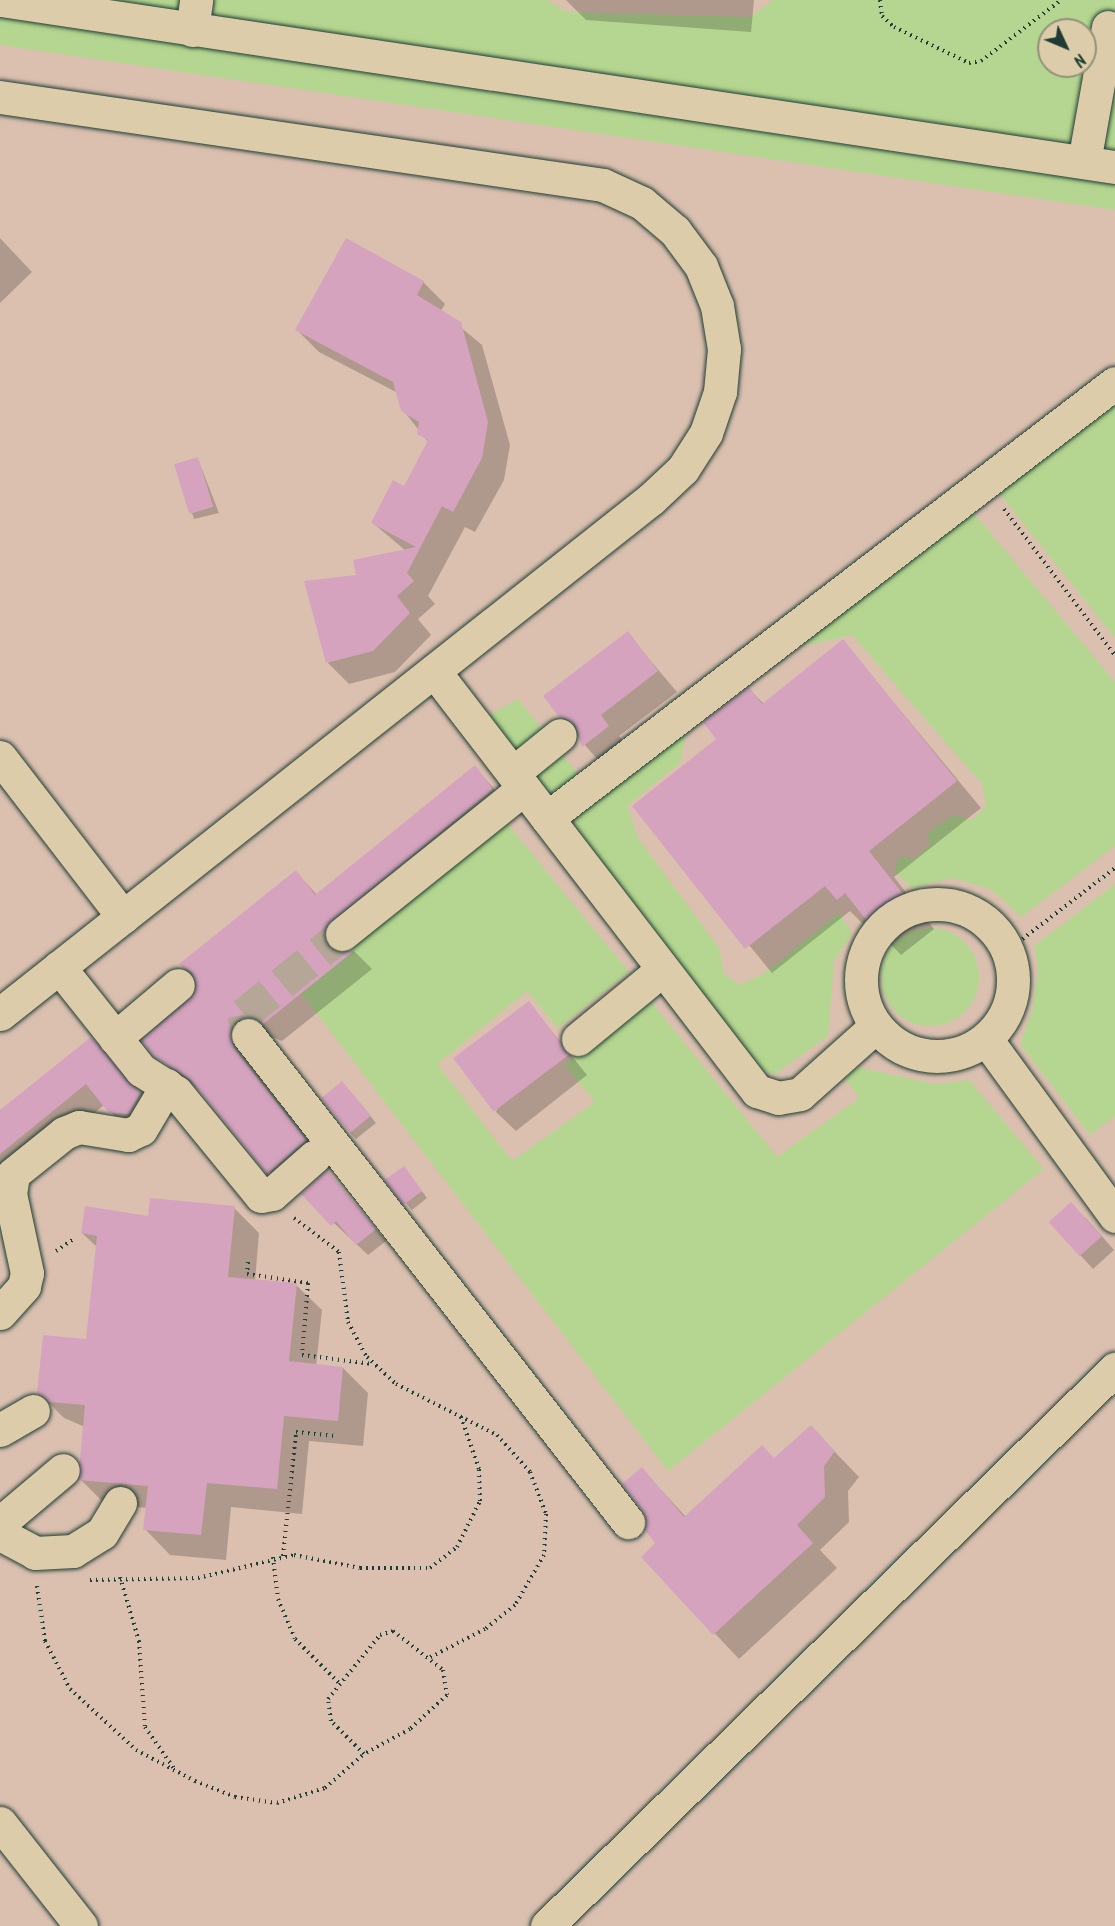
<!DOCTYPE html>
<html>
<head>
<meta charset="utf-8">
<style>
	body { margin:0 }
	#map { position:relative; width:1115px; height:1926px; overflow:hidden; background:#dbc0b0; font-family:Kalam,sans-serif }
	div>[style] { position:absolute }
	.green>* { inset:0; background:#b5d690 }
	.round { border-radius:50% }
	.shadow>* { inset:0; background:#0003 }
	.building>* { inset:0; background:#d6a3bf; transform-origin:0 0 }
	.minor-tunnel>* { height:33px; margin-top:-16.5px; transform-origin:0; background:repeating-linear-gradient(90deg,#b5a697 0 33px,transparent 0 49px) }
	.path>* { height:4px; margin-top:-2px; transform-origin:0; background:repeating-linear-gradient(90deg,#1f3d34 0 1.5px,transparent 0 6px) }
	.roads { filter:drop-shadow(0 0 2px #1f3d34) drop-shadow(0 0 2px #1f3d34) }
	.minor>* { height:33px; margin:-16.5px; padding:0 16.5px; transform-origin:16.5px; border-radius:16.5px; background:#ddcca9 }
	.minor>.ring { margin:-16.5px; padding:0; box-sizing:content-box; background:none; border:33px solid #ddcca9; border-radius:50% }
	span { translate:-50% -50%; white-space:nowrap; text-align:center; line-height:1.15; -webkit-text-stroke:4.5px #ddcca9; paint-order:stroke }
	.north { position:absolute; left:1037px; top:18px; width:60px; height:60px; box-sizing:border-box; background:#ddcca9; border:2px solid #91937a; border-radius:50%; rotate:134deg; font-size:16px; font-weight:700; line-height:24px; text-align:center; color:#1f3d34 }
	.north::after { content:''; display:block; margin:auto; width:21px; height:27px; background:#1f3d34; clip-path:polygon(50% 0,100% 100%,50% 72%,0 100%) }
</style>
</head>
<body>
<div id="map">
	<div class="green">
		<i style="clip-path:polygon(evenodd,0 0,547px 0,567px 12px,750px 17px,773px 0,1115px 0,1115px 210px,0 45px,0 0,1049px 30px,1085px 30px,1085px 66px,1049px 66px,1049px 30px)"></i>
		<i style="clip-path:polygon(1115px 395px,1115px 638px,998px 492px)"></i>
		<i style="clip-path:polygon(967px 505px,1115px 682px,1115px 846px,1021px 917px,992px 890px,953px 878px,912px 888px,894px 871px,900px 856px,914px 859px,930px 845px,927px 833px,953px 815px,972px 820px,986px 806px,982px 784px,852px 635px,776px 652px)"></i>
		<i style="clip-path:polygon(518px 699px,591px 790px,691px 711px,680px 763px,627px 806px,638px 838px,719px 948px,724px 973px,739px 985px,763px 974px,839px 913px,852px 933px,834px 961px,828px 1036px,774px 1075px,738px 1059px,475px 723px)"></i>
		<i style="clip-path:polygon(506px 822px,629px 972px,558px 1028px,527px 991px,437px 1064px,512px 1161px,595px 1102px,564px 1065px,648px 998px,777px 1157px,859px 1098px,842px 1074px,857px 1067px,935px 1084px,969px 1080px,1044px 1169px,668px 1471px,294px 984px)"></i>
		<i style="clip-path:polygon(1115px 884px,1115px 1116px,1090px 1135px,1020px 1044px,1033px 1007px,1038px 968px,1034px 946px)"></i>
		<i class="round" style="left:881px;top:928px;width:98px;height:98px"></i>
	</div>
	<div class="shadow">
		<i style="clip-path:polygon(566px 0,754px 0,751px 32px,586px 20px)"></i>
		<i style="clip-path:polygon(0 238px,32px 272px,0 303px)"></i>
		<i style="clip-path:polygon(423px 282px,445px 304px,441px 311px,482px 345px,510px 445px,504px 480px,475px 532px,465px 527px,428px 596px,435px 604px,418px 619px,431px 635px,395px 672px,349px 684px,328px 663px,358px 576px,406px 551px,373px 523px,405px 488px,429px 443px,403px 410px,398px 393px,319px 352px,297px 330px)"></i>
		<i style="clip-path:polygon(198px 459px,219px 513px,194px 519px,176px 465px)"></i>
		<i style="clip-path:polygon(627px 633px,677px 692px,619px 736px,628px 747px,603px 766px,560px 716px)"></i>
		<i style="clip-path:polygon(843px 641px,981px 808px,894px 877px,934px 929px,901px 955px,868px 920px,863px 924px,850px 911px,772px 973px,634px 806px,718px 739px,749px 689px,764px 704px)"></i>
		<i style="clip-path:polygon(475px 767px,511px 808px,348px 938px,342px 952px,354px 951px,372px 969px,282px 1041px,265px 1034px,324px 1159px,286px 1191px,203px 1093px,155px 1055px,197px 992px,195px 979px,181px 965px,296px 872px,317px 895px)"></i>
		<i style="clip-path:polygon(529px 1003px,587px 1075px,516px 1131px,496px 1112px)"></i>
		<i style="clip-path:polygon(111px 1059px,160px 1113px,130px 1132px,104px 1105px,11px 1180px,0 1169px,0 1112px)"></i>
		<i style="clip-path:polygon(348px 1089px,376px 1123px,356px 1139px,350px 1133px)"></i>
		<i style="clip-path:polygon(410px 1175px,427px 1198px,412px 1210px,387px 1181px)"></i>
		<i style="clip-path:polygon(338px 1184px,386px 1241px,368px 1255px,303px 1194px)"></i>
		<i style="clip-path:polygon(234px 1208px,259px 1233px,255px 1281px,296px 1285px,322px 1310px,316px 1366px,343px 1368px,368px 1393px,363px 1446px,309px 1441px,302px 1514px,231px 1507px,226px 1560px,170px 1555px,145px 1529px,147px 1508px,105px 1504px,80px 1479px,85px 1427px,64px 1418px,39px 1393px,88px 1341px,97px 1247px,82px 1233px,149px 1217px)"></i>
		<i style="clip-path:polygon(1085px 1217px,1114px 1250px,1093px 1269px,1050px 1222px)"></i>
		<i style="clip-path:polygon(811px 1427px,859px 1477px,848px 1491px,849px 1522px,820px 1550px,837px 1568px,739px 1659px,643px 1557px,657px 1543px,642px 1469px,686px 1517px,774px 1460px)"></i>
	</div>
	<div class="building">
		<i style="clip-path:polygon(346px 238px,424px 281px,417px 295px,461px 322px,488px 422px,482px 458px,453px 512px,442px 506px,407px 573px,414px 581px,397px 596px,410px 613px,373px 651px,326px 663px,304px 581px,356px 575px,353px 560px,416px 547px,371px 523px,393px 480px,404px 486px,428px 440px,417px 434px,419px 422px,401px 411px,393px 382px,295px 330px)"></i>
		<i style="left:198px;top:457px;width:52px;height:25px;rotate:73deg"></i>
		<i style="clip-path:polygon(628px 631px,658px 671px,601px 715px,609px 726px,582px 747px,575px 724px,559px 717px,543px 696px)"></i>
		<i style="clip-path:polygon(843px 639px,957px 781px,869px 851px,910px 903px,875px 931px,845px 893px,837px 900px,825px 886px,745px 949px,632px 806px,716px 739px,703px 722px,749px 687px,762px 704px)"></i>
		<i style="clip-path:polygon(475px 765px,493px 789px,325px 927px,328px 946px,336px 952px,355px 950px,263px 1024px,246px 1016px,231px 1027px,233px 1047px,306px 1140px,267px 1174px,191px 1080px,154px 1056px,141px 1040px,195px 992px,193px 973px,179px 964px,296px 870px,315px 895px)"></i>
		<i style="left:529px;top:1001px;width:67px;height:95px;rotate:53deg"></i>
		<i style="clip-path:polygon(91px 1037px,141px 1092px,128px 1114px,109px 1113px,86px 1084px,0 1154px,0 1110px)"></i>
		<i style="left:342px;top:1081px;width:45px;height:27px;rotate:50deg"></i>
		<i style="left:404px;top:1166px;width:31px;height:24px;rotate:54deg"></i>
		<i style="clip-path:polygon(327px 1170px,376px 1229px,356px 1245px,336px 1221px,331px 1226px,301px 1194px)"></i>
		<i style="clip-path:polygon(150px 1198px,235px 1206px,228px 1277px,297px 1283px,289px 1361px,343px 1367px,338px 1421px,284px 1416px,277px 1489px,207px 1483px,201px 1535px,143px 1530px,148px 1486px,78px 1480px,85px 1405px,49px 1402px,37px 1393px,43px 1335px,86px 1339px,97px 1236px,81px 1233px,85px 1206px,148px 1216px)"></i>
		<i style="left:1071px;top:1202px;width:46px;height:30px;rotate:48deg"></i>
		<i style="clip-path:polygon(811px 1425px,835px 1451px,824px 1466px,825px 1497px,797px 1525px,813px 1543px,713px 1635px,641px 1557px,655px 1543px,645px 1530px,643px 1511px,622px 1484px,642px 1467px,684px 1517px,762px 1445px,774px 1458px)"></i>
	</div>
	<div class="minor-tunnel">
		<i style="left:248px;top:1035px;width:21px;rotate:-101deg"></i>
		<i style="left:244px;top:1014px;width:127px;rotate:-39.2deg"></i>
	</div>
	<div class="path">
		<i style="left:880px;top:0;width:16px;rotate:83deg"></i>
		<i style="left:882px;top:16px;width:16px;rotate:43deg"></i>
		<i style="left:894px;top:27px;width:83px;rotate:25.6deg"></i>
		<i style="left:969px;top:63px;width:12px;rotate:-9deg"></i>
		<i style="left:981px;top:61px;width:101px;rotate:-37.3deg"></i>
		<i style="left:1004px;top:509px;width:183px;rotate:52.8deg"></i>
		<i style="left:1008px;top:950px;width:135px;rotate:-37.5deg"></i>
		<i style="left:294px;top:1218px;width:56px;rotate:37.1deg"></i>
		<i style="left:339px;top:1252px;width:71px;rotate:82.7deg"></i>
		<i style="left:348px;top:1322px;width:40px;rotate:62deg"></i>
		<i style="left:367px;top:1357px;width:40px;rotate:43deg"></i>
		<i style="left:396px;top:1384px;width:113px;rotate:26.8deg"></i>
		<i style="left:497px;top:1435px;width:50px;rotate:48.3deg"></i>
		<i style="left:530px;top:1472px;width:45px;rotate:69.1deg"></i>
		<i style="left:546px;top:1514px;width:41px;rotate:92.8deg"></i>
		<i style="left:544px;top:1555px;width:58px;rotate:120.1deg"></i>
		<i style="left:515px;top:1605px;width:38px;rotate:141deg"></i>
		<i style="left:485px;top:1629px;width:65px;rotate:152.7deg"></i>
		<i style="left:56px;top:1251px;width:22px;rotate:-34deg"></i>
		<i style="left:248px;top:1262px;width:12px;rotate:95deg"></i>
		<i style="left:247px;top:1274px;width:62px;rotate:8.4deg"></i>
		<i style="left:308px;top:1283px;width:72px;rotate:94.8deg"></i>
		<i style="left:302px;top:1355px;width:71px;rotate:7.3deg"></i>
		<i style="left:283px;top:1556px;width:125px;rotate:-84deg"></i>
		<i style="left:296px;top:1432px;width:39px;rotate:6deg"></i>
		<i style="left:273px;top:1557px;width:42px;rotate:83.2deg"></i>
		<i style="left:278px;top:1599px;width:43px;rotate:67deg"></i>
		<i style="left:295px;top:1639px;width:64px;rotate:45deg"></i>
		<i style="left:120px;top:1577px;width:67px;rotate:73.5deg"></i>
		<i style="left:139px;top:1641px;width:86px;rotate:86deg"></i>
		<i style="left:145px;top:1727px;width:52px;rotate:55.1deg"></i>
		<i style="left:90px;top:1580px;width:108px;rotate:-1.1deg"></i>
		<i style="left:198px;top:1578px;width:99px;rotate:-13.5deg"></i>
		<i style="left:294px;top:1555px;width:67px;rotate:11.1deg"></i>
		<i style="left:360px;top:1568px;width:70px"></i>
		<i style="left:430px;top:1568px;width:34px;rotate:-38deg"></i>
		<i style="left:457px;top:1547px;width:51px;rotate:-63.4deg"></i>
		<i style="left:480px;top:1501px;width:32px;rotate:-92deg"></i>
		<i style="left:479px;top:1469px;width:58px;rotate:-109.1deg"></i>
		<i style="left:37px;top:1586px;width:56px;rotate:81.7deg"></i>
		<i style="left:45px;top:1641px;width:54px;rotate:62.5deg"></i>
		<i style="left:70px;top:1689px;width:90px;rotate:42.7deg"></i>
		<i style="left:136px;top:1750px;width:67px;rotate:27.7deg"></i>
		<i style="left:195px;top:1781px;width:43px;rotate:21.8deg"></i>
		<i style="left:235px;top:1797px;width:42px;rotate:8.1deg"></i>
		<i style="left:277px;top:1803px;width:50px;rotate:-17.4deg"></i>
		<i style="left:325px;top:1788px;width:52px;rotate:-41.1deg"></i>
		<i style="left:393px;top:1631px;width:63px;rotate:38deg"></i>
		<i style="left:443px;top:1670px;width:25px;rotate:81deg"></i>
		<i style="left:447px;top:1695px;width:50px;rotate:137.4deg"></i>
		<i style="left:410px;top:1729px;width:52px;rotate:151.5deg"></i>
		<i style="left:364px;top:1754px;width:47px;rotate:-135deg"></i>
		<i style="left:331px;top:1721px;width:22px;rotate:-98deg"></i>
		<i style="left:328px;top:1699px;width:82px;rotate:-50.9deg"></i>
		<i style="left:380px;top:1635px;width:14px;rotate:-17deg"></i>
	</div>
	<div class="roads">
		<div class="minor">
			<i style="left:1px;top:0;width:1126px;rotate:8.53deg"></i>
			<i style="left:192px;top:30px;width:30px;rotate:-82deg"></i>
			<i style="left:0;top:97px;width:609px;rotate:8.3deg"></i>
			<i style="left:603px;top:185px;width:43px;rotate:24.8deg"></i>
			<i style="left:642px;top:203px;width:43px;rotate:40.3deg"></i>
			<i style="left:675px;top:231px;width:44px;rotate:53.4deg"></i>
			<i style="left:701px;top:266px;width:43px;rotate:68.2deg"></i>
			<i style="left:717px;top:306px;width:44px;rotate:80.8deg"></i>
			<i style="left:724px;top:349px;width:43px;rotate:95.3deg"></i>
			<i style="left:720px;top:392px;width:43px;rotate:108.9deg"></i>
			<i style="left:706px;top:433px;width:43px;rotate:122.6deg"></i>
			<i style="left:683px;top:469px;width:44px;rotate:136.8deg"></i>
			<i style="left:651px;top:499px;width:830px;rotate:141.65deg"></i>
			<i style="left:1084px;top:162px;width:137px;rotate:-79.9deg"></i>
			<i style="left:434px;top:671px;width:530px;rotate:52.44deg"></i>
			<i style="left:757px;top:1091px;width:22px;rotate:18deg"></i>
			<i style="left:778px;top:1098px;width:22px;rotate:-10deg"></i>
			<i style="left:800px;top:1094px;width:102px;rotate:-41.8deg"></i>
			<i style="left:0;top:757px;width:202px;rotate:52.4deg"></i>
			<i style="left:513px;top:773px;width:60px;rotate:-39deg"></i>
			<i style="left:547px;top:818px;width:715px;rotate:-37.45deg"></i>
			<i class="ring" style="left:861px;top:904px;width:119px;height:119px"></i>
			<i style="left:342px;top:934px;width:233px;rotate:-38.7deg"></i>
			<i style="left:59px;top:967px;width:132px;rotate:51.5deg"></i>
			<i style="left:141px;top:1070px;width:41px;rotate:32.2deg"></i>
			<i style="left:176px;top:1092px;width:134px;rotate:50.7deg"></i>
			<i style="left:261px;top:1196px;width:11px;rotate:-10deg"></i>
			<i style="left:272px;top:1194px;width:56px;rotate:-41.4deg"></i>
			<i style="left:248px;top:1035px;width:618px;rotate:52.04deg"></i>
			<i style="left:115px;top:1038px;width:82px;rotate:-40.1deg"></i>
			<i style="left:578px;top:1039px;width:109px;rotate:-39.4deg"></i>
			<i style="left:986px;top:1039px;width:219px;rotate:53.9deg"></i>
			<i style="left:0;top:1313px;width:36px;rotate:-48deg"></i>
			<i style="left:24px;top:1286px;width:13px;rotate:-77deg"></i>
			<i style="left:27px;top:1273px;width:81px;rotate:-102.1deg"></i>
			<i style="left:10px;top:1194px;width:20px;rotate:-81deg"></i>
			<i style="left:13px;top:1174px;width:65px;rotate:-38.8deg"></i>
			<i style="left:64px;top:1133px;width:16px;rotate:-22deg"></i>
			<i style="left:79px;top:1127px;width:50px;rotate:9.3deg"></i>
			<i style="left:128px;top:1135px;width:14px;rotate:-25deg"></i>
			<i style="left:141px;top:1129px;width:51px;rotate:-59.4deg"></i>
			<i style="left:0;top:1430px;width:38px;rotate:-30deg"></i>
			<i style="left:0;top:1523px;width:82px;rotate:-40.1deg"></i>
			<i style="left:0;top:1534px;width:40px;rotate:28deg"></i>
			<i style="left:35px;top:1553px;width:38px;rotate:-3deg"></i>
			<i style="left:73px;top:1551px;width:34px;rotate:-32deg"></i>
			<i style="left:102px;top:1533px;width:35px;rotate:-59deg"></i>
			<i style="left:0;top:1823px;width:131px;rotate:51.8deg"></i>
			<i style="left:547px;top:1926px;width:796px;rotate:-44.44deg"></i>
		</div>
	</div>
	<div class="north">N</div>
</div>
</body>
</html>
